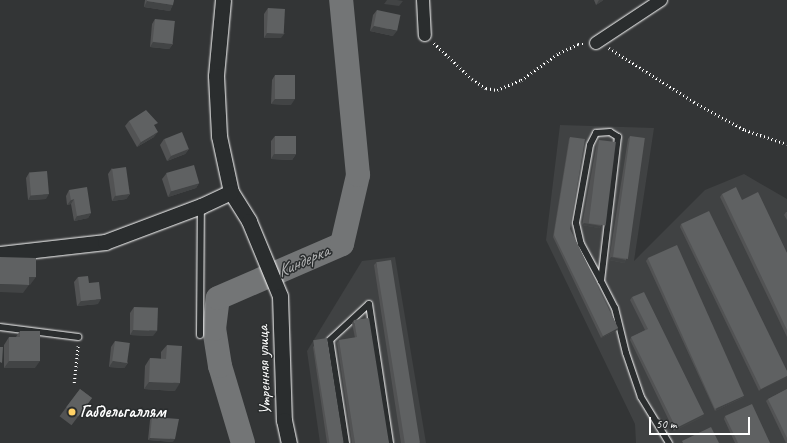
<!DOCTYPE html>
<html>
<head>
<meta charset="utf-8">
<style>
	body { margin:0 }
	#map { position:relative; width:787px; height:443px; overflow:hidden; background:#333536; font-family:Caveat,sans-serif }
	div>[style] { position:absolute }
	.built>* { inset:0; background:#404243 }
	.river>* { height:24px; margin:-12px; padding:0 12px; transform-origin:12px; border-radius:12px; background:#737576 }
	.path>* { height:2.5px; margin-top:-1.25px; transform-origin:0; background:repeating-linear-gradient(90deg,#fff 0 1px,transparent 0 4px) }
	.roads { filter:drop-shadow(0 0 1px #fff) drop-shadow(0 0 1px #fff) }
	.service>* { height:6px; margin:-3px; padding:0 3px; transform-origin:3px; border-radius:3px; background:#2a2d2e }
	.minor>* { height:12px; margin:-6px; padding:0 6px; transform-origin:6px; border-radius:6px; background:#2a2d2e }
	.tertiary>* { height:15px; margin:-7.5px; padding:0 7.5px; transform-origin:7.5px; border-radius:7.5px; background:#2a2d2e }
	.wall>* { inset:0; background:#525354; transform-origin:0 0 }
	.shaded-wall>* { inset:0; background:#424445 }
	.building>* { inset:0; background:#5f6162; transform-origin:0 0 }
	.dots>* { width:11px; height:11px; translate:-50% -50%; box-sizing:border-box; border:2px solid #2a2d2e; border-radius:50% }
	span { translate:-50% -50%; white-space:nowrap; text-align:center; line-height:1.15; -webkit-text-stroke:3px #2a2d2e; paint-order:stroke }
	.street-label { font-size:17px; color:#fff }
	.poi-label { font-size:17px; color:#fff; font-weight:700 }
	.left { translate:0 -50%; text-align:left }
	.water-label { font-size:18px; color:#b2b3b4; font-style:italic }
	.scale { position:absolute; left:649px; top:417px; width:101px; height:18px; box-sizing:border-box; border:2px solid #fff; border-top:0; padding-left:5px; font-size:12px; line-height:14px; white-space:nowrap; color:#fff; -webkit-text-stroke:3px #2a2d2e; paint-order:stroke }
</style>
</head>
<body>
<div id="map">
	<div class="built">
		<i style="clip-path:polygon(560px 125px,654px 128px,634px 261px,705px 190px,744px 174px,787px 199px,787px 443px,636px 443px,635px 424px,546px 240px)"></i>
		<i style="clip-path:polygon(395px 257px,426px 443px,320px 443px,307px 351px,362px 261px)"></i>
	</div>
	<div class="river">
		<i style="left:243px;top:443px;width:80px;rotate:-106.6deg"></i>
		<i style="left:220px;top:366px;width:37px;rotate:-99deg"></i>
		<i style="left:214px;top:329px;width:31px;rotate:-83deg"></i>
		<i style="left:218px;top:298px;width:135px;rotate:-23.5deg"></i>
		<i style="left:342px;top:244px;width:71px;rotate:-76.9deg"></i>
		<i style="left:358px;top:175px;width:176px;rotate:-95.5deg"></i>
	</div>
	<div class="path">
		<i style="left:434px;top:43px;width:52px;rotate:43.5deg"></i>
		<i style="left:472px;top:79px;width:17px;rotate:33deg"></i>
		<i style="left:486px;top:88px;width:11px;rotate:10deg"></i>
		<i style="left:497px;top:90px;width:26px;rotate:-23deg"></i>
		<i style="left:521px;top:80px;width:47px;rotate:-35.4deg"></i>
		<i style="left:559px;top:53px;width:21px;rotate:-25deg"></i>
		<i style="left:578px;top:44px;width:7px"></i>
		<i style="left:609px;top:48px;width:101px;rotate:32.4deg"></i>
		<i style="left:694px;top:102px;width:58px;rotate:28.8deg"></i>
		<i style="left:745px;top:130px;width:44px;rotate:18.4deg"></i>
		<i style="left:74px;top:383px;width:37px;rotate:-84deg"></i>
	</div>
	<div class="roads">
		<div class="service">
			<i style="left:601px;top:281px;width:145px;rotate:-83.3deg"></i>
			<i style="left:618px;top:137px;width:9px;rotate:-148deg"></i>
			<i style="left:610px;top:132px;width:14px;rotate:176deg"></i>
			<i style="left:596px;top:133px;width:13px;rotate:117deg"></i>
			<i style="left:590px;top:145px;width:79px;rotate:100.2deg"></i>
			<i style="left:576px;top:223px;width:22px;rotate:77deg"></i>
			<i style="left:581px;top:244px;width:42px;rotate:61.6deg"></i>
			<i style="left:601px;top:281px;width:30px;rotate:63deg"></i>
			<i style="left:615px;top:308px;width:46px;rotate:76.3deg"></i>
			<i style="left:626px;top:353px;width:46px;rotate:71.2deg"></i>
			<i style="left:641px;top:397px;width:54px;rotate:58.7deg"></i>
			<i style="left:0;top:327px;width:79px;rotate:7.3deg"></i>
			<i style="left:200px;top:335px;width:129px;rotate:-89.6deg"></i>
			<i style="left:346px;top:443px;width:104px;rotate:-98.8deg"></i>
			<i style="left:330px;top:340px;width:53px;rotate:-42.7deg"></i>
			<i style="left:369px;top:304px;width:141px;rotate:81.4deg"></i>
		</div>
		<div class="minor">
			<i style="left:423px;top:0;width:35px;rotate:87deg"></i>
			<i style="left:596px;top:43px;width:78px;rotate:-33.5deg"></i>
		</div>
		<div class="tertiary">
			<i style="left:223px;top:0;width:76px;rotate:95.3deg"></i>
			<i style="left:216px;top:76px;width:60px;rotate:87.1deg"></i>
			<i style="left:219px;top:136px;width:57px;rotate:77.9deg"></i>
			<i style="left:231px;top:192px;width:34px;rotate:58deg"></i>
			<i style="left:249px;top:221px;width:81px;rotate:67.5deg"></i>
			<i style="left:280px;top:296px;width:124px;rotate:88.2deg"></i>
			<i style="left:284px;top:420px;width:24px;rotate:78deg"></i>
			<i style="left:0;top:254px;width:106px;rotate:-6.5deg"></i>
			<i style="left:105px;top:242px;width:103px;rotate:-20.6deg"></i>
			<i style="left:201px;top:206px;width:33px;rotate:-25deg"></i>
		</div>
	</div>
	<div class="wall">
		<i style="clip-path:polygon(145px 0,174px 0,170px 11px,144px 7px)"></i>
		<i style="clip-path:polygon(594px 0,603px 0,602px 1px,596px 5px)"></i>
		<i style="clip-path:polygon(268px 8px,281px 38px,264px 38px,264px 14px)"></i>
		<i style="clip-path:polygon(377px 10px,393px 36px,370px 31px,373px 15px)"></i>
		<i style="clip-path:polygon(155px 19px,173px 44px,169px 49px,150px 47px,152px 24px)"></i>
		<i style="clip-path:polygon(275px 75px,291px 105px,271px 104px,272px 80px)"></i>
		<i style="clip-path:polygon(129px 121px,155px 127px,154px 137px,137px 147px,125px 126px)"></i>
		<i style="clip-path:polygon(275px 136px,296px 154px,292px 160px,271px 159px,271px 141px)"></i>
		<i style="clip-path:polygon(630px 136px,626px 260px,624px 263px,609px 260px,628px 139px)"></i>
		<i style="clip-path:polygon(570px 137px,570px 229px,618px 328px,616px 331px,601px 338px,553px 237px,569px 139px)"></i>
		<i style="clip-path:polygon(164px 139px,189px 149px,185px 154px,167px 161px,160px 145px)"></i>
		<i style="clip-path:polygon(599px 140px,601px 226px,599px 228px,582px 225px,597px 142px)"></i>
		<i style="clip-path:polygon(112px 168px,130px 194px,126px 199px,112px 201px,108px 174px)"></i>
		<i style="clip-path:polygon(29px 173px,46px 199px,28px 200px,26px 178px)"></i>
		<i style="clip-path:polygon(166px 174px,199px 183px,196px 188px,168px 197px,162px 179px)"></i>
		<i style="clip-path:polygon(69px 190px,91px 213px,88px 218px,74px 221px,71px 204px,67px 205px,66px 196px)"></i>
		<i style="clip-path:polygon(722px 194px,742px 200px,787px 253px,787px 337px,720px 197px)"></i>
		<i style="clip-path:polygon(786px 212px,787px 212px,787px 220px,784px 215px)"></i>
		<i style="clip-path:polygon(681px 224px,787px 371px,759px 391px,680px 227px)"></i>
		<i style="clip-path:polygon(648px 258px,744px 397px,715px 411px,646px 261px)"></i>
		<i style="clip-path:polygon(376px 263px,419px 443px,401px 443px,374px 265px)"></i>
		<i style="clip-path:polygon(78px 277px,89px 283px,98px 304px,77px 306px,74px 282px)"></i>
		<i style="clip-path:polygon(632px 297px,704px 414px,702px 417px,674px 431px,630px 340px,631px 337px,645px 330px,630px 300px)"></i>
		<i style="clip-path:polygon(134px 307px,153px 336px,130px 335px,130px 313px)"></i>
		<i style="clip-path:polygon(354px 320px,389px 443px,352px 443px,337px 343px,339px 340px,355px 338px,352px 323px)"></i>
		<i style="clip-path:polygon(20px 331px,35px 368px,4px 368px,4px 345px,9px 337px,16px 337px)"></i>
		<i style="clip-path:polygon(115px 341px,128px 363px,124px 368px,109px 367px,111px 347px)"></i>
		<i style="clip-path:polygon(167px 345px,175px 391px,144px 389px,145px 366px,150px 358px,161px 359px,161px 352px)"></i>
		<i style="clip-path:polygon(315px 345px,343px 443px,327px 443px,313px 347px)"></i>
		<i style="left:80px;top:389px;width:15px;height:34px;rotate:37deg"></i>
		<i style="clip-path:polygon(787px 389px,787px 443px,786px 443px,766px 401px,768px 399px)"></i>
		<i style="clip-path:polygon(725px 416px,770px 443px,735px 443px,724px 419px)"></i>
		<i style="clip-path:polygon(152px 417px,173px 442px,148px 440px,150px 420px)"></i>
	</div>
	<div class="shaded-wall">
		<i style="clip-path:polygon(387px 0,397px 0,403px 1px,399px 6px,384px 4px)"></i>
		<i style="clip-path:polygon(599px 0,603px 0,602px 1px,596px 5px)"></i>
		<i style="clip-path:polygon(147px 1px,173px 5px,170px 11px,144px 7px)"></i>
		<i style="clip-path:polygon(374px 26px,397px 31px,393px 36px,370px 31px)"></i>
		<i style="clip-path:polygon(267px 33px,285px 33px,281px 38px,264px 38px)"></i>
		<i style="clip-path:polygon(153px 42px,173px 44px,169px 49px,150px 47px)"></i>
		<i style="clip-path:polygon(275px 99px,295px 99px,291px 105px,271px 104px)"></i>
		<i style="clip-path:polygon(158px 132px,154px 137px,137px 147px,141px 142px)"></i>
		<i style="clip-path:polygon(189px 149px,185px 154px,167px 161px,171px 156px)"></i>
		<i style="clip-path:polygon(274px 154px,296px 154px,292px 160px,271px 159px)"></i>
		<i style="clip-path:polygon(199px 183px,196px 188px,168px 197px,171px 191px)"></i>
		<i style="clip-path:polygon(49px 194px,46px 199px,28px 200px,31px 195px)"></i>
		<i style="clip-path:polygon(130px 194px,126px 199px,112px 201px,115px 196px)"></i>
		<i style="clip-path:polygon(74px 199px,71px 204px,67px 205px,71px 200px)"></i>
		<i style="clip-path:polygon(91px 213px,88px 218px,74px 221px,77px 216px)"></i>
		<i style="clip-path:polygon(584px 223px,601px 226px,599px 228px,582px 225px)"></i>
		<i style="clip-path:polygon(611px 257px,626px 260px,624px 263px,609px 260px)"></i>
		<i style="clip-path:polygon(29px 277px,36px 277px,30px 285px,24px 284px)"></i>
		<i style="clip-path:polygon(0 284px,29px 285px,23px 293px,0 292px)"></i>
		<i style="clip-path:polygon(101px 299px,98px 304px,77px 306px,81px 301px)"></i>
		<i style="clip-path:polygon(618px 328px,616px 331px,601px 338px,603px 336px)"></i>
		<i style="clip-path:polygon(133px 330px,157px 331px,153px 336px,130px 335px)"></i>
		<i style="clip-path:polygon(9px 361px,40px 361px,35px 368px,4px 368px)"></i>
		<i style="clip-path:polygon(113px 361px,128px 363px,124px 368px,109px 367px)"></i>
		<i style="clip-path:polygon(787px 376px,787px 378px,759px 391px,761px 389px)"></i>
		<i style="clip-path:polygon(149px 382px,180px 383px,175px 391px,144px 389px)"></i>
		<i style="clip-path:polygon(745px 395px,744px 397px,715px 411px,717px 408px)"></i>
		<i style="clip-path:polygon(704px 414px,702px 417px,674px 431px,676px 428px)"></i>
		<i style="clip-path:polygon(150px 438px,175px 439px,173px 442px,148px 440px)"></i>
	</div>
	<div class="building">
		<i style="clip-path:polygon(147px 0,174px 0,173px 5px,147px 1px)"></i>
		<i style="left:268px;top:8px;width:17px;height:25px;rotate:3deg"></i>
		<i style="left:377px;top:10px;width:24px;height:16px;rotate:12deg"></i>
		<i style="left:155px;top:19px;width:20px;height:23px;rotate:6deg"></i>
		<i style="left:275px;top:75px;width:20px;height:24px"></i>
		<i style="clip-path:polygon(146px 110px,158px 123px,154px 125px,158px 132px,141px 142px,129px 121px)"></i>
		<i style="left:182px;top:132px;width:18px;height:19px;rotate:68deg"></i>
		<i style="left:275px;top:136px;width:21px;height:18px"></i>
		<i style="left:630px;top:136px;width:15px;height:122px;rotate:8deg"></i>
		<i style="clip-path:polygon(570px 137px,585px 139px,570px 229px,618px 328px,603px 336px,554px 235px)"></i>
		<i style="left:599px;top:140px;width:17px;height:84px;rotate:7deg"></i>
		<i style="left:194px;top:165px;width:19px;height:29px;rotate:74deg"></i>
		<i style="left:126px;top:167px;width:27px;height:14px;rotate:82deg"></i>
		<i style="left:47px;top:171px;width:23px;height:18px;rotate:85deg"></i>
		<i style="clip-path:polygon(87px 187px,91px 213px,77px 216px,74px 199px,71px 200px,69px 190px)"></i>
		<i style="clip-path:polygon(736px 187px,742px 200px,758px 192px,787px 253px,787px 330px,722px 194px)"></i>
		<i style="clip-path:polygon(709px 211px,787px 371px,787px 376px,761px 389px,681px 224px)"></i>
		<i style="left:677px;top:245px;width:165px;height:32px;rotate:66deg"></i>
		<i style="clip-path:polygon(0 257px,36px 258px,36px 277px,29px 277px,29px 285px,0 284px)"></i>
		<i style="left:391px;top:260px;width:185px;height:15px;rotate:81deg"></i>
		<i style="clip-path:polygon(88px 276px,89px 283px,99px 282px,101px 299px,81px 301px,78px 277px)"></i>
		<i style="clip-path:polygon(644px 292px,704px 414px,676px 428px,631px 337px,648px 329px,632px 297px)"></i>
		<i style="left:134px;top:307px;width:24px;height:23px;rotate:2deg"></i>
		<i style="clip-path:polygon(369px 318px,389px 443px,355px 443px,339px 340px,357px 337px,354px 320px)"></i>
		<i style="clip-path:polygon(20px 331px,40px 331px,40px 361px,9px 361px,9px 337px,20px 337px)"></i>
		<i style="left:327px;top:338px;width:106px;height:14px;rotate:81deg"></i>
		<i style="left:115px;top:341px;width:15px;height:20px;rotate:8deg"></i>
		<i style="clip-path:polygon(167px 345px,182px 346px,180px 383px,149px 382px,150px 358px,166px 359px)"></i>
		<i style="clip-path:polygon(0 347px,3px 347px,2px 363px,0 362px)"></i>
		<i style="left:80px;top:389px;width:15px;height:23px;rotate:37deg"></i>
		<i style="clip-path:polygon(787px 389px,787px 438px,768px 399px)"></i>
		<i style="clip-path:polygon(752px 404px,770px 443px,738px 443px,725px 416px)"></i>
		<i style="clip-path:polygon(152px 417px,179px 419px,175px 439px,150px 438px)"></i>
		<i style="clip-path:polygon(711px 427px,719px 443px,683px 443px,682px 441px)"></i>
	</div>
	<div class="dots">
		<i style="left:72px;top:412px;background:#ffd166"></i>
	</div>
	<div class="street-label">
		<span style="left:264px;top:370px;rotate:-92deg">Утренняя улица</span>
	</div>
	<div class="poi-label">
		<span class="left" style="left:80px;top:412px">Габдельгаллям</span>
	</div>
	<div class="water-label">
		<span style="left:303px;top:261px;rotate:-24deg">Киндерка</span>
	</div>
	<div class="scale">50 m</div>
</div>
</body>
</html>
